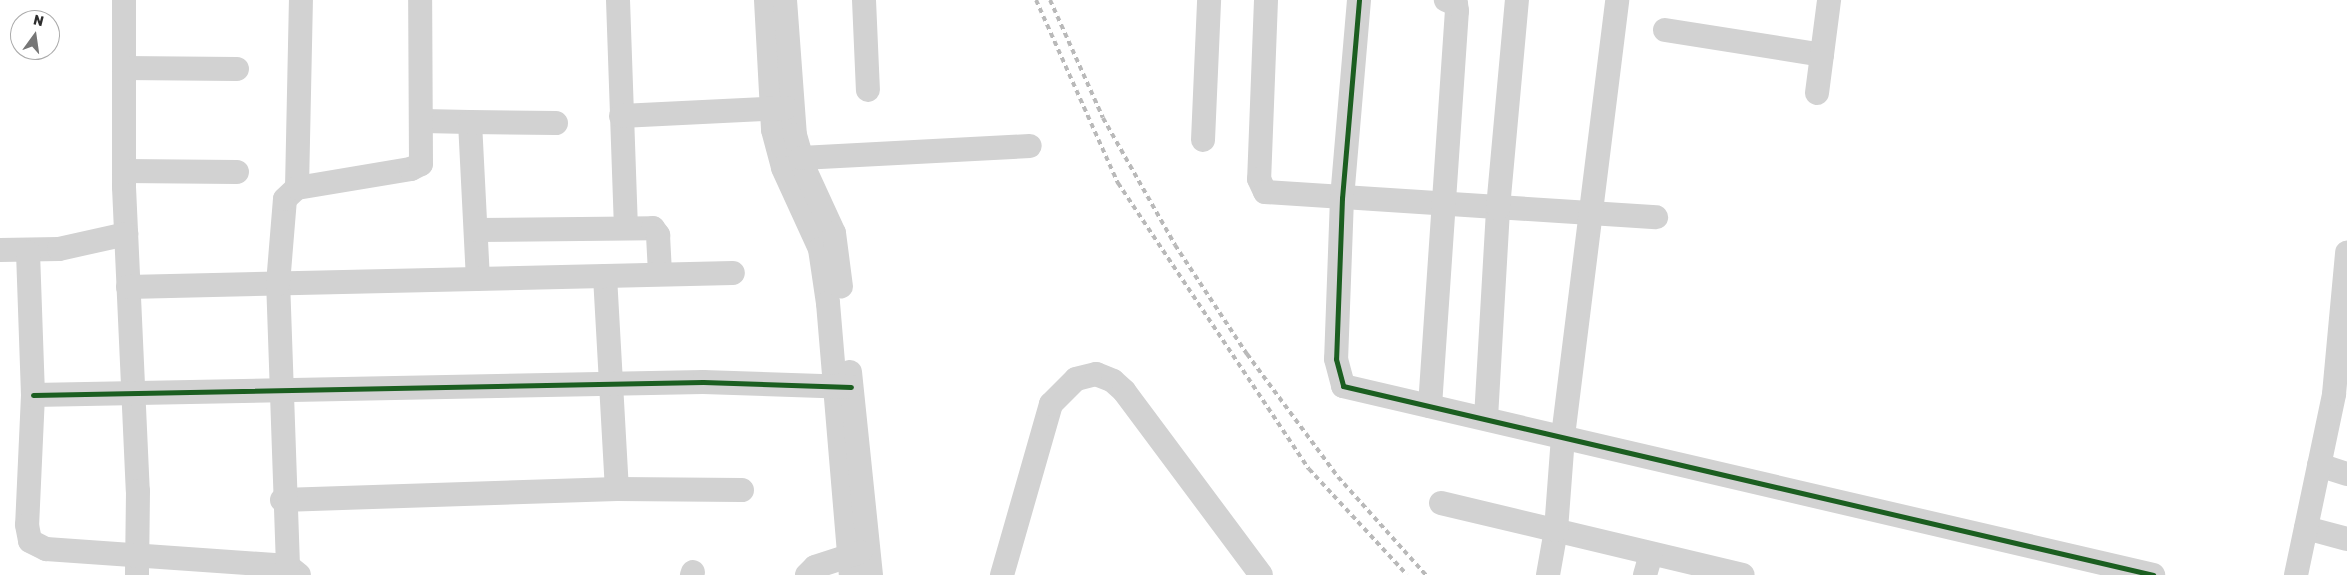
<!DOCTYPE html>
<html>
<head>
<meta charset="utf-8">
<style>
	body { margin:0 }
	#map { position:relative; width:2347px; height:575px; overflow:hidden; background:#fff; font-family:Rubik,sans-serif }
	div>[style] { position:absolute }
	.minor>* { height:24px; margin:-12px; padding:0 12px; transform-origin:12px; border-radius:12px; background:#d2d2d2 }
	.rail>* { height:4px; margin-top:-2px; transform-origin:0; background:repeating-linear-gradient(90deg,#b9b9b9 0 5px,transparent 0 9px) }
	.cycleway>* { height:5px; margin:-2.5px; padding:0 2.5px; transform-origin:2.5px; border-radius:2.5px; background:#1b5e20 }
	span { translate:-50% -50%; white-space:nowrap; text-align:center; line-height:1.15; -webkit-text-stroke:5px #fff; paint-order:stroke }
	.north { position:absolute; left:10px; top:10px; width:50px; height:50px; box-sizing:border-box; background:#fff; border:1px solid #ababab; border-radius:50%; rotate:14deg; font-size:14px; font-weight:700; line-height:20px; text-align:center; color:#2d2d2d }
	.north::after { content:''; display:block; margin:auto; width:18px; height:22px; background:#767676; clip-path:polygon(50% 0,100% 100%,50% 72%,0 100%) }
</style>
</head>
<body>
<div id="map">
	<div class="minor">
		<i style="left:124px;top:0;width:187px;rotate:90deg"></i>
		<i style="left:124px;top:187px;width:304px;rotate:87.4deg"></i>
		<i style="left:138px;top:491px;width:84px;rotate:90.7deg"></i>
		<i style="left:618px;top:0;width:227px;rotate:88deg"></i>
		<i style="left:766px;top:0;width:130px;rotate:86.9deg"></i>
		<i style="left:773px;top:130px;width:39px;rotate:75deg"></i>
		<i style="left:783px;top:168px;width:89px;rotate:65.4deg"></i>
		<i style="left:820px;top:249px;width:55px;rotate:81.6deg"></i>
		<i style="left:828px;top:303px;width:273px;rotate:85.2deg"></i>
		<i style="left:785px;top:0;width:135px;rotate:85.8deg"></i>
		<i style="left:795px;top:135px;width:36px;rotate:74deg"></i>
		<i style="left:805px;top:170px;width:69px;rotate:65.3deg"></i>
		<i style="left:834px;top:233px;width:54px;rotate:82.6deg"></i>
		<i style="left:864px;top:0;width:90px;rotate:87.5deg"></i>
		<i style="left:1266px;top:0;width:179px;rotate:92.2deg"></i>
		<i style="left:1259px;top:179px;width:14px;rotate:65deg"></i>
		<i style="left:1265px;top:192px;width:392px;rotate:3.7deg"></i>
		<i style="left:1359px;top:0;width:199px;rotate:94.9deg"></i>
		<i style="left:1342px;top:198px;width:161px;rotate:92.1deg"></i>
		<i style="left:1336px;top:359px;width:28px;rotate:75deg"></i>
		<i style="left:1343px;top:386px;width:832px;rotate:13.13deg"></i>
		<i style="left:1665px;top:30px;width:159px;rotate:9deg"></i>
		<i style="left:124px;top:68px;width:113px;rotate:0.5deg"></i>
		<i style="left:1817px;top:93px;width:94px;rotate:-82.6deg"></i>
		<i style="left:621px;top:116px;width:165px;rotate:-2.8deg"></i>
		<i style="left:423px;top:121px;width:47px;rotate:1.2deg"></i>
		<i style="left:470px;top:122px;width:157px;rotate:87.1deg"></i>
		<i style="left:470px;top:122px;width:86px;rotate:0.7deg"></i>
		<i style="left:1203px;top:140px;width:140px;rotate:-87.5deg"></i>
		<i style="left:801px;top:158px;width:229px;rotate:-3deg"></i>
		<i style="left:124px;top:171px;width:113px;rotate:0.5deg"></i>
		<i style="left:297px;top:188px;width:188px;rotate:-88.8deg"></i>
		<i style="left:476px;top:230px;width:177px;rotate:-0.6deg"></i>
		<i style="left:653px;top:228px;width:9px;rotate:54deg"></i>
		<i style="left:658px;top:235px;width:39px;rotate:87deg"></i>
		<i style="left:0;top:250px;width:59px;rotate:-1deg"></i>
		<i style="left:59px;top:249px;width:69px;rotate:-12.6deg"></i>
		<i style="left:28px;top:252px;width:143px;rotate:88deg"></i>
		<i style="left:33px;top:395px;width:130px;rotate:92.6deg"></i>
		<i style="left:27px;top:525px;width:16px;rotate:79deg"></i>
		<i style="left:30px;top:541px;width:18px;rotate:27deg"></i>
		<i style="left:46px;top:549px;width:243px;rotate:4deg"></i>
		<i style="left:288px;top:566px;width:14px;rotate:39deg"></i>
		<i style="left:605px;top:276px;width:213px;rotate:86.8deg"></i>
		<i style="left:128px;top:287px;width:605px;rotate:-1.33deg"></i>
		<i style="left:850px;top:372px;width:204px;rotate:84.1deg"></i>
		<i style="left:33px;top:395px;width:670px;rotate:-1.11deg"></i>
		<i style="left:703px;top:382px;width:148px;rotate:1.9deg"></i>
		<i style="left:1430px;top:406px;width:396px;rotate:-86.1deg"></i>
		<i style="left:1457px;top:11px;width:7px;rotate:-98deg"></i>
		<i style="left:1456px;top:4px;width:11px;rotate:-158deg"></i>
		<i style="left:1486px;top:418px;width:210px;rotate:-86.7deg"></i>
		<i style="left:1498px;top:208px;width:209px;rotate:-84.8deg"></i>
		<i style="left:2319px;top:465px;width:29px;rotate:18deg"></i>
		<i style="left:282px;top:500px;width:335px;rotate:-1.9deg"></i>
		<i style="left:617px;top:489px;width:125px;rotate:0.5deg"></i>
		<i style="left:1441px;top:503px;width:310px;rotate:13.4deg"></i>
		<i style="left:2306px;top:528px;width:42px;rotate:15deg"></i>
		<i style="left:288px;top:566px;width:282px;rotate:-92deg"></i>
		<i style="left:278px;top:284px;width:85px;rotate:-85.3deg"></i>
		<i style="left:285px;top:199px;width:16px;rotate:-43deg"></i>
		<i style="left:297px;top:188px;width:116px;rotate:-9.5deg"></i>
		<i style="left:411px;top:169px;width:11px;rotate:-27deg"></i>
		<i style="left:421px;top:164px;width:164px;rotate:-90.3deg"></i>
		<i style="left:692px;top:575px;width:3px;rotate:-72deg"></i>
		<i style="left:807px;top:575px;width:11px;rotate:-45deg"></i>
		<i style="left:815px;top:567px;width:48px;rotate:-18.1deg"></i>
		<i style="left:1002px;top:575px;width:178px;rotate:-74deg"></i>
		<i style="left:1051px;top:404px;width:35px;rotate:-45deg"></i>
		<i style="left:1076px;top:379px;width:21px;rotate:-14deg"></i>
		<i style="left:1096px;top:374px;width:18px;rotate:22deg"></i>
		<i style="left:1113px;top:381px;width:15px;rotate:42deg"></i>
		<i style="left:1124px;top:391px;width:229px;rotate:53.3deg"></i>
		<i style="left:1548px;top:575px;width:46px;rotate:-79.9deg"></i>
		<i style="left:1556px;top:530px;width:94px;rotate:-85.7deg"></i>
		<i style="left:1563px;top:436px;width:439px;rotate:-82.9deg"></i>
		<i style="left:1645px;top:575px;width:22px;rotate:-74deg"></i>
		<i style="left:2296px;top:575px;width:185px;rotate:-78.1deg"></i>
		<i style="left:2334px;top:394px;width:142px;rotate:-84.7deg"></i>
	</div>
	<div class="rail">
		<i style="left:1036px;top:0;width:201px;rotate:65.9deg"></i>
		<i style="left:1118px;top:183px;width:344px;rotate:56.3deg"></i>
		<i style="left:1309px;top:469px;width:144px;rotate:47.2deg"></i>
		<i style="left:1050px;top:0;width:129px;rotate:65.8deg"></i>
		<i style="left:1103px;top:118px;width:146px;rotate:60.4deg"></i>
		<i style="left:1175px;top:245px;width:131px;rotate:56.6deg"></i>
		<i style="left:1247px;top:354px;width:153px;rotate:53.5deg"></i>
		<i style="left:1338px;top:477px;width:132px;rotate:48.1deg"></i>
	</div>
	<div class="cycleway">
		<i style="left:1359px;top:0;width:199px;rotate:94.9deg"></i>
		<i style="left:1342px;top:198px;width:161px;rotate:92.1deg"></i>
		<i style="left:1336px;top:359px;width:28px;rotate:75deg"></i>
		<i style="left:1343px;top:386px;width:832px;rotate:13.13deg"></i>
		<i style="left:33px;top:395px;width:670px;rotate:-1.11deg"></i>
		<i style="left:703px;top:382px;width:148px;rotate:1.9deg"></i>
	</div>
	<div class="north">N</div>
</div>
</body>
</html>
